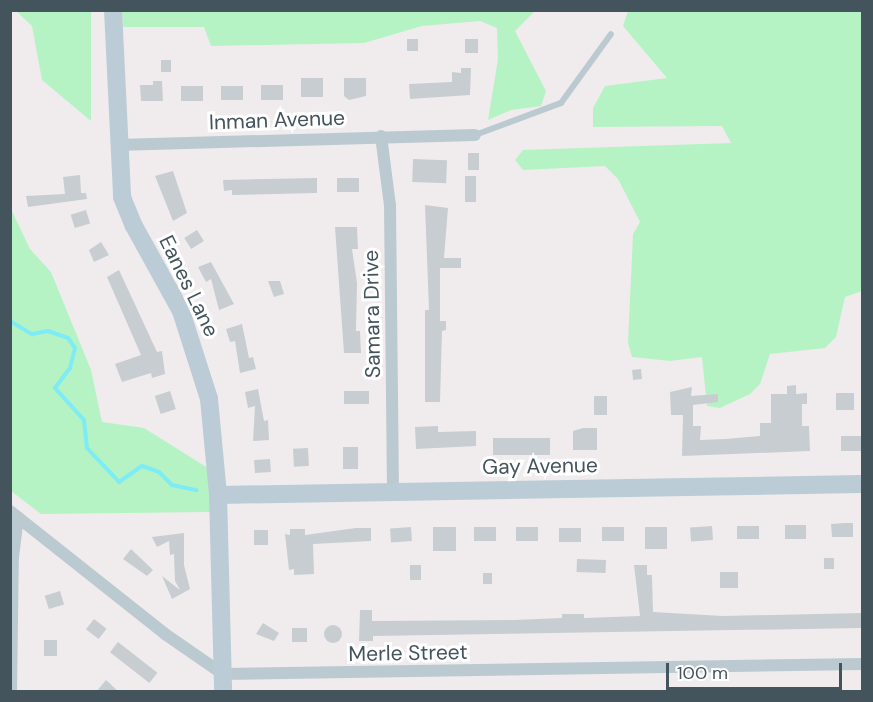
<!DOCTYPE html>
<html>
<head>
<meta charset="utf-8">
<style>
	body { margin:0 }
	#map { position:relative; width:873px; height:702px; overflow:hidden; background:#f0eced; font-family:"DM Sans",sans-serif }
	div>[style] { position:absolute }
	.green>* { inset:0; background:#b5f3c4 }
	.stream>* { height:4px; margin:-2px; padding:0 2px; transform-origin:2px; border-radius:2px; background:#7eecf4 }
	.building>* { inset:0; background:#c8cdd2; transform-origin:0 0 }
	.round { border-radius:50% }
	.lane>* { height:6px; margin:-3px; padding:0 3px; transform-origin:3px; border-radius:3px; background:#bbcad1 }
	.street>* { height:12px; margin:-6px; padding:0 6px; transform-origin:6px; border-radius:6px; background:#bbcad1 }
	.secondary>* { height:18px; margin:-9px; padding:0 9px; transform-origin:9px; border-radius:9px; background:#bbccd6 }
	span { translate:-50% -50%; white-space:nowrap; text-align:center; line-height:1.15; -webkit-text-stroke:6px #fff; paint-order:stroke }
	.street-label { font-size:21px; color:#43545c }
	.frame { position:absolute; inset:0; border:12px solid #43545c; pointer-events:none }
	.scale { position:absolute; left:666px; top:663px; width:176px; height:27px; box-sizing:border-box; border:3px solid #43545c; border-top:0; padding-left:8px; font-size:18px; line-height:21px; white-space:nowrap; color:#43545c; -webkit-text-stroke:4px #fff; paint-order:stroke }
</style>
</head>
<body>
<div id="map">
	<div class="green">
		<i style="clip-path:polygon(16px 11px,91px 11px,91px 121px,42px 80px,32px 26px)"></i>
		<i style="clip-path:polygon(122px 11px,535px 11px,515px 31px,546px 91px,541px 106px,511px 110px,488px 120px,498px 59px,497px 28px,480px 21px,422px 26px,364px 43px,211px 46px,204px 27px,123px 27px)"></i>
		<i style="clip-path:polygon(628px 11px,862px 11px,862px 291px,845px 297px,836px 337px,825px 348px,770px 354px,760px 384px,750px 394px,720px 408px,707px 406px,702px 357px,670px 361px,632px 357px,628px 343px,633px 234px,640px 222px,618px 179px,605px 166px,523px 170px,515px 160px,523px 150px,731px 143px,722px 126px,593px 127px,593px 108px,605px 86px,667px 78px,623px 26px)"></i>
		<i style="clip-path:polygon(10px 207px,30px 249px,51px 272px,91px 370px,102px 422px,144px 428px,208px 468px,211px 512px,41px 514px,11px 491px)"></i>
	</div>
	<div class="stream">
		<i style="left:10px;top:321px;width:26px;rotate:31deg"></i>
		<i style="left:32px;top:334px;width:16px;rotate:-11deg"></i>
		<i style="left:48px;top:331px;width:21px;rotate:19deg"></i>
		<i style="left:68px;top:338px;width:12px;rotate:55deg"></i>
		<i style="left:75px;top:348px;width:21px;rotate:104deg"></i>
		<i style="left:70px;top:368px;width:25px;rotate:127deg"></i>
		<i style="left:55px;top:388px;width:43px;rotate:47.8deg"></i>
		<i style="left:84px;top:420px;width:28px;rotate:84deg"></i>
		<i style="left:87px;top:448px;width:47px;rotate:46.7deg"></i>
		<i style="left:119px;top:482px;width:28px;rotate:-35deg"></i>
		<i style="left:142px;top:466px;width:18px;rotate:19deg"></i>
		<i style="left:159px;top:472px;width:18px;rotate:45deg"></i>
		<i style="left:172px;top:485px;width:25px;rotate:12deg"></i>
	</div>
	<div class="building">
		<i style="left:418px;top:39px;width:12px;height:11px;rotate:90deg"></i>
		<i style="left:465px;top:39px;width:13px;height:14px"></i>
		<i style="left:161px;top:60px;width:10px;height:12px"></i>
		<i style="clip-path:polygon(461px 68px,471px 68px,470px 95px,410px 99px,409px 84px,452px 82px,452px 72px,461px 73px)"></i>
		<i style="left:301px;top:78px;width:22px;height:19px"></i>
		<i style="clip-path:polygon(344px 78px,366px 78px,366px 96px,349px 100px,344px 96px)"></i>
		<i style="clip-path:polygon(153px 81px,162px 81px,163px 101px,141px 101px,140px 85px,153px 85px)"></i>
		<i style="left:261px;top:85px;width:22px;height:15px"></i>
		<i style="left:181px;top:86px;width:22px;height:15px"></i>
		<i style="left:221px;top:86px;width:22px;height:14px"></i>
		<i style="left:468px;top:153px;width:11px;height:17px"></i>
		<i style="left:413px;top:159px;width:34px;height:23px;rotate:2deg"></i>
		<i style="clip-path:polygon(173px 171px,187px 213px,173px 221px,155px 176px)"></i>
		<i style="clip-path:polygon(80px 175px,81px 193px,86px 193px,87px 199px,28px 207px,26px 196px,65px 194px,63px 177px)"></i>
		<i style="left:465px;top:176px;width:11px;height:26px"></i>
		<i style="clip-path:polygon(317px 178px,317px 193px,232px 195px,232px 190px,224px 191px,223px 180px)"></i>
		<i style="left:337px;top:178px;width:22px;height:14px"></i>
		<i style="clip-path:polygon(425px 205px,448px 208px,444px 258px,461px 258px,461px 268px,440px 268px,440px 321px,446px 321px,446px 330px,442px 331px,440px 402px,425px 402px,425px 310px,429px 310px)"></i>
		<i style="left:86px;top:210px;width:14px;height:16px;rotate:73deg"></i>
		<i style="clip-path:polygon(335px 227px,357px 227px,358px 249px,352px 249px,357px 283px,356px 331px,360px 331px,361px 353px,344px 353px)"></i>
		<i style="left:197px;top:230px;width:13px;height:15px;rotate:58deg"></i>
		<i style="clip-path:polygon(101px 242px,109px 255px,94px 262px,89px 250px)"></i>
		<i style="clip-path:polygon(211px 262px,234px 304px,219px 310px,211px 279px,206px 282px,198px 267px)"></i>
		<i style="clip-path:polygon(119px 270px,157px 352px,162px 351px,165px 374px,152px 378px,151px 373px,122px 382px,115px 364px,141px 355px,107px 277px)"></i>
		<i style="clip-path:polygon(268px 281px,280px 281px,284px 294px,274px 297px)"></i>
		<i style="clip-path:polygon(242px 324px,249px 358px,253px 357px,256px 369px,240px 373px,235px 341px,230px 342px,226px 329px)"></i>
		<i style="left:641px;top:369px;width:10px;height:9px;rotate:84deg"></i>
		<i style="clip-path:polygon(796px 385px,796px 394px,807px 393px,807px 404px,802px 404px,802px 426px,809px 426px,810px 451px,682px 456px,683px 415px,671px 415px,670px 392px,692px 387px,691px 396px,718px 394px,718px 402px,693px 405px,693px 426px,701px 426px,700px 440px,725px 439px,760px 436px,760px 423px,771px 423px,771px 394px,787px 394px,787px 386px)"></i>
		<i style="clip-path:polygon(258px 389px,264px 421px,268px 420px,269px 440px,253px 441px,255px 406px,248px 408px,245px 392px)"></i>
		<i style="left:170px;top:391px;width:19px;height:16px;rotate:72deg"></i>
		<i style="left:344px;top:391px;width:25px;height:13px"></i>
		<i style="left:836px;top:393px;width:18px;height:17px"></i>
		<i style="left:594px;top:396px;width:13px;height:19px"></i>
		<i style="clip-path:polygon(438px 426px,438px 432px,476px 431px,476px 446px,416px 449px,415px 427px)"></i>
		<i style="clip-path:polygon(583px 428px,597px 428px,597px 450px,573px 450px,573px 431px)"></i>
		<i style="left:862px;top:436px;width:15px;height:21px;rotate:90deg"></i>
		<i style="left:493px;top:438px;width:57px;height:17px"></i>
		<i style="left:343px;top:447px;width:15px;height:22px"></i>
		<i style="left:308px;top:448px;width:18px;height:15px;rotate:87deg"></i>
		<i style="left:270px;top:459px;width:13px;height:16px;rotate:86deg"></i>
		<i style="clip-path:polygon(845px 523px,853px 523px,853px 537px,832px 537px,831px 524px)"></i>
		<i style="left:785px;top:525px;width:21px;height:14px"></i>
		<i style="left:712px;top:526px;width:14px;height:22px;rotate:86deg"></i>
		<i style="left:737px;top:526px;width:22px;height:13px"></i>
		<i style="left:411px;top:527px;width:14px;height:21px;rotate:86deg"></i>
		<i style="left:433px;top:527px;width:23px;height:24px"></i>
		<i style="left:496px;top:527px;width:14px;height:22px;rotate:90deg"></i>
		<i style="left:538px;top:527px;width:14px;height:22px;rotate:90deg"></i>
		<i style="left:624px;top:527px;width:14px;height:22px;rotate:90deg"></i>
		<i style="left:667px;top:527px;width:22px;height:22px;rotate:90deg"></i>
		<i style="clip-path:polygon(356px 528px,371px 528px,371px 541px,313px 544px,314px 574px,294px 575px,294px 569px,289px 570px,285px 534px,290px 535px,290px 529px,305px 529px,305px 535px)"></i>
		<i style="left:559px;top:528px;width:22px;height:14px"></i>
		<i style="left:254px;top:530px;width:14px;height:15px"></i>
		<i style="clip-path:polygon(184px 533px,184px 565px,190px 589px,172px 599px,162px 576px,180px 590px,175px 581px,174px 554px,170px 555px,169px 541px,157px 547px,152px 537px)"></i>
		<i style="clip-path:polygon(131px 549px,153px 570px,147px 576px,123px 559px)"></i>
		<i style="left:824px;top:558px;width:10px;height:11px"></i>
		<i style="left:577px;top:559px;width:29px;height:13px;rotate:2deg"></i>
		<i style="left:410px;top:565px;width:11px;height:15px"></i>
		<i style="clip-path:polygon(634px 565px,647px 565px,647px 575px,652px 575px,653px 612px,723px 616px,862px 613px,862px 628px,373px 636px,373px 641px,359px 641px,360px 610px,372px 610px,372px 621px,514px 620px,562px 618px,562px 614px,584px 614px,584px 618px,640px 616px)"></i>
		<i style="left:720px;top:572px;width:18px;height:16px"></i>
		<i style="left:492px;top:573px;width:11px;height:9px;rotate:90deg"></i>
		<i style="left:60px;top:591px;width:14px;height:16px;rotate:73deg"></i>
		<i style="left:94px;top:619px;width:16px;height:13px;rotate:38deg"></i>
		<i style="clip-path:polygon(263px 623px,279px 633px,274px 641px,256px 634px)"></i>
		<i class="round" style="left:324px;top:625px;width:18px;height:18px"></i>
		<i style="left:292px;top:628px;width:15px;height:14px"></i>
		<i style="left:44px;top:640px;width:13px;height:16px"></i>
		<i style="left:118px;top:642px;width:50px;height:13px;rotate:38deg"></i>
		<i style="clip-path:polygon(106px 680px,119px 692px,96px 692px)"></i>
	</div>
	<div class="lane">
		<i style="left:475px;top:135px;width:92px;rotate:-20.4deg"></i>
		<i style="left:561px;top:103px;width:85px;rotate:-54.1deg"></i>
	</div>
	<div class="street">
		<i style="left:381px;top:136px;width:70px;rotate:82.6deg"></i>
		<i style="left:390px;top:205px;width:287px;rotate:89.4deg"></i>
		<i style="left:117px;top:145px;width:358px;rotate:-1.6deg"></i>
		<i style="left:10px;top:511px;width:198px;rotate:38.4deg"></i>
		<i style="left:165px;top:634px;width:70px;rotate:34.6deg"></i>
		<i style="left:223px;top:674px;width:639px;rotate:-0.9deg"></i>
		<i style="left:11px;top:692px;width:135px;rotate:-89.2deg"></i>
		<i style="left:13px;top:557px;width:40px;rotate:-82.9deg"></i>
	</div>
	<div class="secondary">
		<i style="left:113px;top:10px;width:187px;rotate:87.2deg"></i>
		<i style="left:122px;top:197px;width:31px;rotate:68deg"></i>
		<i style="left:134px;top:226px;width:97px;rotate:61.1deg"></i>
		<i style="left:181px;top:311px;width:92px;rotate:72.3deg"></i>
		<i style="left:209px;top:399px;width:96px;rotate:84.6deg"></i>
		<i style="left:218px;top:495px;width:197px;rotate:88.5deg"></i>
		<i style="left:218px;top:495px;width:644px;rotate:-0.98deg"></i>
	</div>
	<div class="street-label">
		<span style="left:277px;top:120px;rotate:-2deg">Inman Avenue</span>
		<span style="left:189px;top:286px;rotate:64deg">Eanes Lane</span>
		<span style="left:372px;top:314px;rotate:-91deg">Samara Drive</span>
		<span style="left:540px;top:466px;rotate:-1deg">Gay Avenue</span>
		<span style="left:408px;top:653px;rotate:-1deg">Merle Street</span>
	</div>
	<div class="frame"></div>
	<div class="scale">100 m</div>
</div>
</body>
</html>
